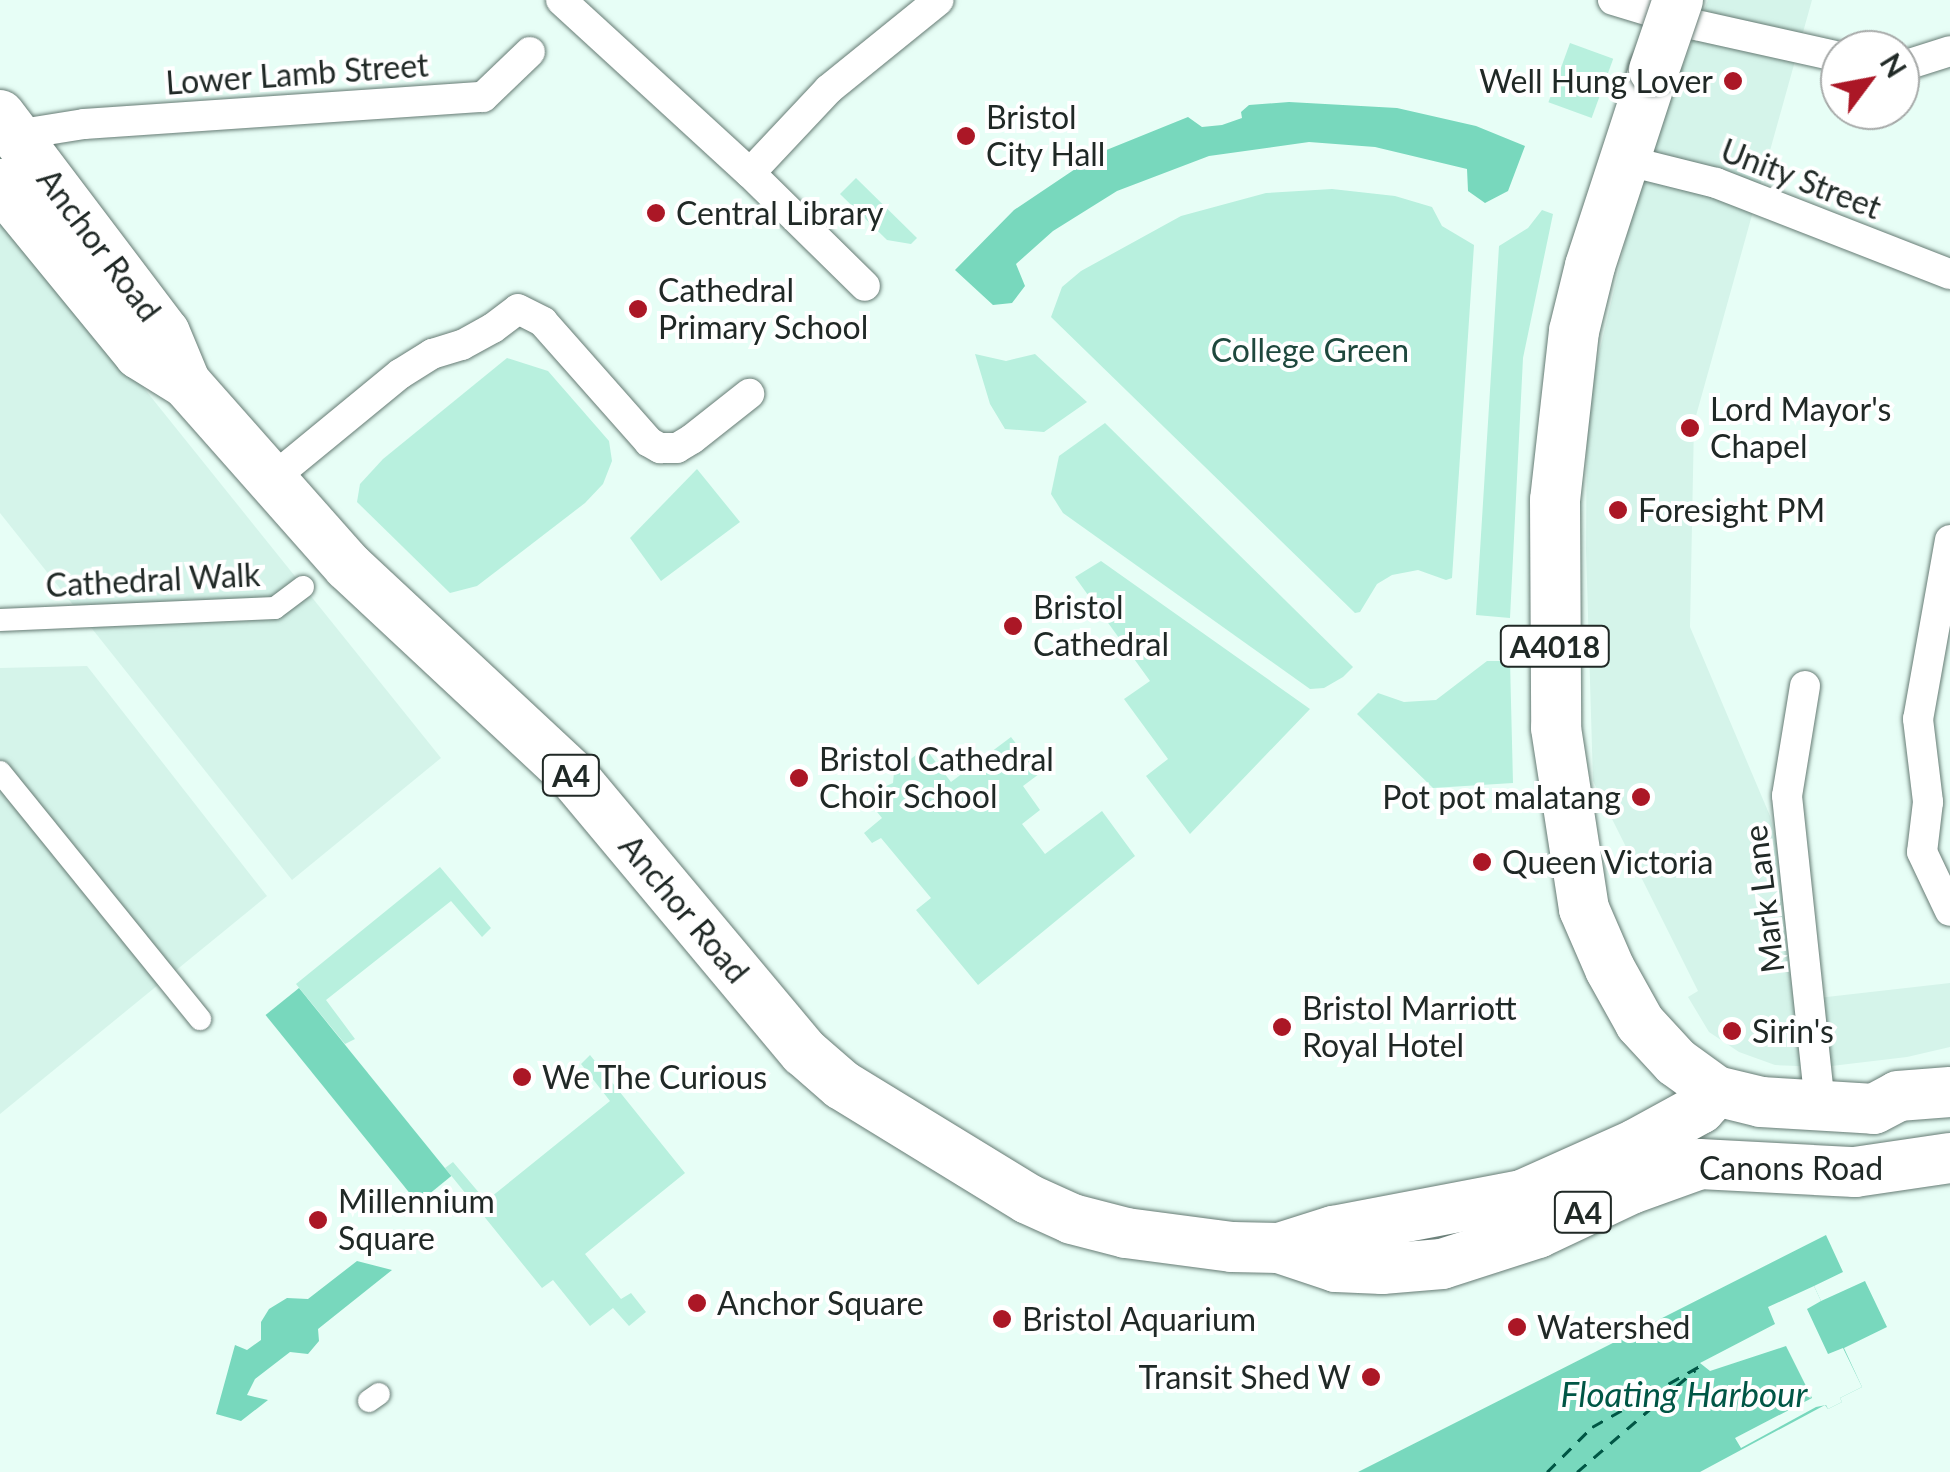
<!DOCTYPE html>
<html>
<head>
<meta charset="utf-8">
<style>
	body { margin:0 }
	#map { position:relative; width:1950px; height:1472px; overflow:hidden; background:#e7fef6; font-family:Lato,sans-serif }
	div>[style] { position:absolute }
	.built>* { inset:0; background:#d5f4ea }
	.green>* { inset:0; background:#b8f0de; transform-origin:0 0 }
	.water>* { inset:0; background:#78d8bd; transform-origin:0 0 }
	.pier>* { inset:0; background:#e7fef6 }
	.ferry>* { height:2.5px; margin-top:-1.25px; transform-origin:0; background:repeating-linear-gradient(90deg,#005645 0 12px,transparent 0 22px) }
	.roads { filter:drop-shadow(0 0 2px #667b74) drop-shadow(0 0 2px #667b74) }
	.pedestrian>* { height:22px; margin:-11px; padding:0 11px; transform-origin:11px; border-radius:11px; background:#fff }
	.minor>* { height:30px; margin:-15px; padding:0 15px; transform-origin:15px; border-radius:15px; background:#fff }
	.primary>* { height:50px; margin:-25px; padding:0 25px; transform-origin:25px; border-radius:25px; background:#fff }
	.bridges { filter:drop-shadow(0 0 2px #667b74) drop-shadow(0 0 2px #667b74) }
	.primary-bridge>* { height:50px; margin:-25px; padding:0 25px; transform-origin:25px; border-radius:25px; background:#fff }
	.dots>* { width:28px; height:28px; translate:-50% -50%; box-sizing:border-box; border:5px solid #fff; border-radius:50% }
	span { translate:-50% -50%; white-space:nowrap; text-align:center; line-height:1.15; -webkit-text-stroke:8px #fff; paint-order:stroke }
	.shield-label span { padding:2px 8px; background:#fff; border:2px solid; border-radius:8px; -webkit-text-stroke-width:0 }
	.shield-label { font-size:30px; color:#202926; font-weight:700 }
	.street-label { font-size:32px; color:#202926 }
	.poi-label { font-size:32px; color:#202926 }
	.right { translate:-100% -50%; text-align:right }
	.left { translate:0 -50%; text-align:left }
	.park-label { font-size:32px; color:#1e483d }
	.water-label { font-size:35px; color:#005645; font-style:italic }
	.north { position:absolute; left:1820px; top:30px; width:100px; height:100px; box-sizing:border-box; background:#fff; border:2px solid #a6a9a8; border-radius:50%; rotate:58deg; font-size:28px; font-weight:700; line-height:40px; text-align:center; color:#202926 }
	.north::after { content:''; display:block; margin:auto; width:35px; height:45px; background:#ab1726; clip-path:polygon(50% 0,100% 100%,50% 72%,0 100%) }
</style>
</head>
<body>
<div id="map">
	<div class="built">
		<i style="clip-path:polygon(1708px 0,1812px 0,1694px 423px,1690px 627px,1770px 816px,1806px 963px,1809px 999px,1950px 983px,1950px 1047px,1907px 1057px,1823px 1067px,1775px 1065px,1739px 1052px,1709px 1032px,1688px 997px,1698px 991px,1593px 781px,1586px 549px,1587px 404px,1642px 172px)"></i>
		<i style="clip-path:polygon(0 209px,441px 758px,292px 880px,0 513px)"></i>
		<i style="clip-path:polygon(87px 666px,267px 896px,0 1114px,0 668px)"></i>
	</div>
	<div class="green">
		<i style="left:1570px;top:43px;width:46px;height:63px;rotate:20deg"></i>
		<i style="clip-path:polygon(856px 178px,917px 238px,911px 244px,887px 240px,840px 194px)"></i>
		<i style="clip-path:polygon(1332px 189px,1395px 196px,1432px 207px,1442px 226px,1474px 245px,1452px 578px,1446px 580px,1418px 570px,1392px 575px,1377px 584px,1360px 612px,1355px 613px,1051px 317px,1062px 287px,1081px 271px,1181px 216px,1266px 193px)"></i>
		<i style="clip-path:polygon(1542px 210px,1553px 214px,1523px 358px,1510px 618px,1476px 615px,1499px 246px,1528px 228px)"></i>
		<i style="clip-path:polygon(975px 354px,1006px 361px,1035px 354px,1087px 402px,1044px 432px,1005px 429px,990px 404px)"></i>
		<i style="clip-path:polygon(507px 358px,548px 371px,609px 441px,612px 461px,603px 484px,585px 503px,477px 586px,450px 593px,357px 502px,360px 484px,383px 459px)"></i>
		<i style="clip-path:polygon(1105px 423px,1353px 667px,1343px 677px,1324px 688px,1310px 689px,1063px 513px,1051px 494px,1059px 456px)"></i>
		<i style="clip-path:polygon(697px 469px,740px 522px,661px 581px,630px 538px)"></i>
		<i style="clip-path:polygon(1101px 561px,1310px 709px,1190px 834px,1146px 776px,1168px 759px,1124px 699px,1150px 681px,1075px 577px)"></i>
		<i style="clip-path:polygon(1487px 661px,1510px 661px,1513px 783px,1433px 788px,1357px 714px,1378px 693px,1404px 702px,1436px 700px)"></i>
		<i style="clip-path:polygon(1011px 737px,1039px 774px,1023px 786px,1040px 810px,1022px 824px,1045px 854px,1102px 811px,1135px 856px,978px 985px,916px 910px,931px 898px,881px 838px,872px 843px,864px 833px,882px 818px,864px 796px,893px 783px,894px 772px,925px 748px,951px 782px)"></i>
		<i style="clip-path:polygon(440px 867px,491px 928px,482px 937px,451px 901px,326px 1000px,355px 1039px,345px 1044px,296px 984px)"></i>
		<i style="clip-path:polygon(590px 1055px,685px 1173px,585px 1254px,621px 1299px,631px 1293px,646px 1312px,629px 1326px,613px 1308px,590px 1326px,553px 1280px,542px 1288px,445px 1168px,453px 1162px,486px 1201px,610px 1101px,581px 1064px)"></i>
	</div>
	<div class="water">
		<i style="clip-path:polygon(1289px 102px,1397px 108px,1476px 126px,1525px 146px,1508px 191px,1485px 203px,1468px 191px,1467px 169px,1375px 147px,1309px 142px,1209px 156px,1117px 191px,1053px 231px,1016px 264px,1025px 286px,1012px 303px,993px 305px,955px 270px,1014px 210px,1099px 153px,1188px 117px,1202px 127px,1222px 125px,1242px 118px,1241px 112px,1249px 105px)"></i>
		<i style="left:299px;top:988px;width:242px;height:43px;rotate:51deg"></i>
		<i style="clip-path:polygon(1826px 1235px,1843px 1272px,1814px 1286px,1821px 1301px,1865px 1281px,1887px 1327px,1844px 1348px,1862px 1387px,1840px 1398px,1842px 1402px,1828px 1409px,1825px 1405px,1700px 1472px,1358px 1472px)"></i>
		<i style="clip-path:polygon(357px 1261px,392px 1270px,318px 1329px,319px 1341px,308px 1354px,290px 1352px,255px 1379px,247px 1395px,268px 1400px,241px 1421px,216px 1414px,235px 1345px,247px 1350px,261px 1340px,261px 1322px,269px 1309px,287px 1298px,308px 1299px)"></i>
	</div>
	<div class="pier">
		<i style="clip-path:polygon(1814px 1286px,1821px 1301px,1807px 1309px,1828px 1354px,1843px 1348px,1862px 1387px,1840px 1398px,1842px 1402px,1828px 1409px,1826px 1405px,1816px 1407px,1741px 1448px,1735px 1438px,1812px 1398px,1786px 1346px,1710px 1371px,1700px 1363px,1775px 1324px,1768px 1307px)"></i>
	</div>
	<div class="ferry">
		<i style="left:1547px;top:1472px;width:64px;rotate:-45deg"></i>
		<i style="left:1592px;top:1427px;width:124px;rotate:-29.5deg"></i>
		<i style="left:1577px;top:1472px;width:156px;rotate:-40.8deg"></i>
	</div>
	<div class="roads">
		<div class="pedestrian">
			<i style="left:0;top:620px;width:275px;rotate:-2.5deg"></i>
			<i style="left:275px;top:608px;width:35px;rotate:-37deg"></i>
			<i style="left:0;top:772px;width:318px;rotate:51deg"></i>
			<i style="left:369px;top:1401px;width:12px;rotate:-35deg"></i>
		</div>
		<div class="minor">
			<i style="left:561px;top:0;width:256px;rotate:42.5deg"></i>
			<i style="left:750px;top:173px;width:161px;rotate:44.5deg"></i>
			<i style="left:1613px;top:0;width:87px;rotate:16.8deg"></i>
			<i style="left:1696px;top:25px;width:148px;rotate:12.5deg"></i>
			<i style="left:1900px;top:67px;width:52px;rotate:-17.7deg"></i>
			<i style="left:3px;top:137px;width:82px;rotate:-9.1deg"></i>
			<i style="left:84px;top:124px;width:400px;rotate:-3.9deg"></i>
			<i style="left:483px;top:97px;width:65px;rotate:-43.8deg"></i>
			<i style="left:1624px;top:160px;width:95px;rotate:14deg"></i>
			<i style="left:1716px;top:183px;width:251px;rotate:21.3deg"></i>
			<i style="left:750px;top:173px;width:115px;rotate:-46.8deg"></i>
			<i style="left:829px;top:89px;width:141px;rotate:-39deg"></i>
			<i style="left:272px;top:479px;width:166px;rotate:-39.4deg"></i>
			<i style="left:400px;top:374px;width:38px;rotate:-32deg"></i>
			<i style="left:432px;top:354px;width:31px;rotate:-17deg"></i>
			<i style="left:462px;top:345px;width:35px;rotate:-29deg"></i>
			<i style="left:493px;top:328px;width:31px;rotate:-37deg"></i>
			<i style="left:518px;top:309px;width:28px;rotate:27deg"></i>
			<i style="left:543px;top:322px;width:160px;rotate:48.5deg"></i>
			<i style="left:649px;top:442px;width:13px;rotate:29deg"></i>
			<i style="left:660px;top:448px;width:17px"></i>
			<i style="left:677px;top:448px;width:17px;rotate:-31deg"></i>
			<i style="left:692px;top:439px;width:73px;rotate:-38.3deg"></i>
			<i style="left:1950px;top:540px;width:182px;rotate:100.1deg"></i>
			<i style="left:1918px;top:719px;width:84px;rotate:83.1deg"></i>
			<i style="left:1928px;top:802px;width:50px;rotate:96.8deg"></i>
			<i style="left:1922px;top:852px;width:65px;rotate:64.6deg"></i>
			<i style="left:1805px;top:686px;width:111px;rotate:99.3deg"></i>
			<i style="left:1787px;top:796px;width:312px;rotate:83.9deg"></i>
		</div>
		<div class="primary">
			<i style="left:1654px;top:70px;width:206px;rotate:108.1deg"></i>
			<i style="left:1590px;top:266px;width:67px;rotate:103.8deg"></i>
			<i style="left:1574px;top:331px;width:170px;rotate:96.4deg"></i>
			<i style="left:1555px;top:500px;width:228px;rotate:89.7deg"></i>
			<i style="left:1556px;top:728px;width:183px;rotate:81.2deg"></i>
			<i style="left:1584px;top:909px;width:65px;rotate:66.6deg"></i>
			<i style="left:1610px;top:969px;width:62px;rotate:60.9deg"></i>
			<i style="left:1640px;top:1023px;width:53px;rotate:47.3deg"></i>
			<i style="left:1676px;top:1062px;width:49px;rotate:35.9deg"></i>
			<i style="left:1716px;top:1091px;width:46px;rotate:13.7deg"></i>
			<i style="left:1761px;top:1102px;width:113px;rotate:3.5deg"></i>
			<i style="left:1874px;top:1109px;width:27px;rotate:-28deg"></i>
			<i style="left:1898px;top:1096px;width:52px;rotate:-4.4deg"></i>
			<i style="left:0;top:115px;width:273px;rotate:52.9deg"></i>
			<i style="left:165px;top:333px;width:52px;rotate:67.4deg"></i>
			<i style="left:0;top:184px;width:220px;rotate:50.7deg"></i>
			<i style="left:139px;top:354px;width:55px;rotate:31.7deg"></i>
			<i style="left:186px;top:383px;width:244px;rotate:48.5deg"></i>
			<i style="left:348px;top:566px;width:308px;rotate:43deg"></i>
			<i style="left:573px;top:776px;width:360px;rotate:50.1deg"></i>
			<i style="left:804px;top:1052px;width:50px;rotate:41deg"></i>
			<i style="left:842px;top:1085px;width:218px;rotate:31.5deg"></i>
			<i style="left:1028px;top:1199px;width:48px;rotate:24.4deg"></i>
			<i style="left:1072px;top:1219px;width:56px;rotate:14.5deg"></i>
			<i style="left:1126px;top:1233px;width:107px;rotate:7.5deg"></i>
			<i style="left:1232px;top:1247px;width:47px;rotate:1.2deg"></i>
			<i style="left:1279px;top:1248px;width:60px;rotate:18.4deg"></i>
			<i style="left:1336px;top:1267px;width:46px;rotate:2.5deg"></i>
			<i style="left:1382px;top:1269px;width:60px;rotate:-4.8deg"></i>
			<i style="left:1442px;top:1264px;width:101px;rotate:-17.9deg"></i>
			<i style="left:1538px;top:1233px;width:103px;rotate:-25.3deg"></i>
			<i style="left:1631px;top:1189px;width:73px;rotate:-19.9deg"></i>
			<i style="left:1700px;top:1164px;width:155px;rotate:3deg"></i>
			<i style="left:1855px;top:1172px;width:96px;rotate:-8.4deg"></i>
			<i style="left:1279px;top:1248px;width:57px;rotate:-17.5deg"></i>
			<i style="left:1333px;top:1231px;width:192px;rotate:-10.8deg"></i>
			<i style="left:1522px;top:1195px;width:125px;rotate:-24.1deg"></i>
			<i style="left:1636px;top:1144px;width:73px;rotate:-28.7deg"></i>
			<i style="left:1700px;top:1109px;width:24px;rotate:-48deg"></i>
		</div>
	</div>
	<div class="bridges">
		<div class="primary-bridge">
			<i style="left:1654px;top:70px;width:74px;rotate:-71.1deg"></i>
		</div>
	</div>
	<div class="dots">
		<i style="left:1733px;top:81px;background:#ab1726"></i>
		<i style="left:966px;top:136px;background:#ab1726"></i>
		<i style="left:656px;top:213px;background:#ab1726"></i>
		<i style="left:638px;top:309px;background:#ab1726"></i>
		<i style="left:1690px;top:428px;background:#ab1726"></i>
		<i style="left:1618px;top:510px;background:#ab1726"></i>
		<i style="left:1013px;top:626px;background:#ab1726"></i>
		<i style="left:799px;top:778px;background:#ab1726"></i>
		<i style="left:1641px;top:797px;background:#ab1726"></i>
		<i style="left:1482px;top:862px;background:#ab1726"></i>
		<i style="left:1282px;top:1027px;background:#ab1726"></i>
		<i style="left:1732px;top:1031px;background:#ab1726"></i>
		<i style="left:522px;top:1077px;background:#ab1726"></i>
		<i style="left:318px;top:1220px;background:#ab1726"></i>
		<i style="left:697px;top:1303px;background:#ab1726"></i>
		<i style="left:1002px;top:1319px;background:#ab1726"></i>
		<i style="left:1517px;top:1327px;background:#ab1726"></i>
		<i style="left:1371px;top:1377px;background:#ab1726"></i>
	</div>
	<div class="shield-label">
		<span style="left:1555px;top:646px">A4018</span>
		<span style="left:571px;top:775px">A4</span>
		<span style="left:1583px;top:1212px">A4</span>
	</div>
	<div class="street-label">
		<span style="left:297px;top:74px;rotate:-4deg">Lower Lamb Street</span>
		<span style="left:1801px;top:179px;rotate:21deg">Unity Street</span>
		<span style="left:99px;top:245px;rotate:53deg">Anchor Road</span>
		<span style="left:153px;top:580px;rotate:-3deg">Cathedral Walk</span>
		<span style="left:1764px;top:899px;rotate:-97deg">Mark Lane</span>
		<span style="left:684px;top:909px;rotate:50deg">Anchor Road</span>
		<span style="left:1791px;top:1168px">Canons Road</span>
	</div>
	<div class="poi-label">
		<span class="right" style="left:1713px;top:81px">Well Hung Lover</span>
		<span class="left" style="left:986px;top:136px">Bristol<br>City Hall</span>
		<span class="left" style="left:676px;top:213px">Central Library</span>
		<span class="left" style="left:658px;top:309px">Cathedral<br>Primary School</span>
		<span class="left" style="left:1710px;top:428px">Lord Mayor's<br>Chapel</span>
		<span class="left" style="left:1638px;top:510px">Foresight PM</span>
		<span class="left" style="left:1033px;top:626px">Bristol<br>Cathedral</span>
		<span class="left" style="left:819px;top:778px">Bristol Cathedral<br>Choir School</span>
		<span class="right" style="left:1621px;top:797px">Pot pot malatang</span>
		<span class="left" style="left:1502px;top:862px">Queen Victoria</span>
		<span class="left" style="left:1302px;top:1027px">Bristol Marriott<br>Royal Hotel</span>
		<span class="left" style="left:1752px;top:1031px">Sirin's</span>
		<span class="left" style="left:542px;top:1077px">We The Curious</span>
		<span class="left" style="left:338px;top:1220px">Millennium<br>Square</span>
		<span class="left" style="left:717px;top:1303px">Anchor Square</span>
		<span class="left" style="left:1022px;top:1319px">Bristol Aquarium</span>
		<span class="left" style="left:1537px;top:1327px">Watershed</span>
		<span class="right" style="left:1351px;top:1377px">Transit Shed W</span>
	</div>
	<div class="park-label">
		<span style="left:1310px;top:350px">College Green</span>
	</div>
	<div class="water-label">
		<span style="left:1684px;top:1393px">Floating Harbour</span>
	</div>
	<div class="north">N</div>
</div>
</body>
</html>
